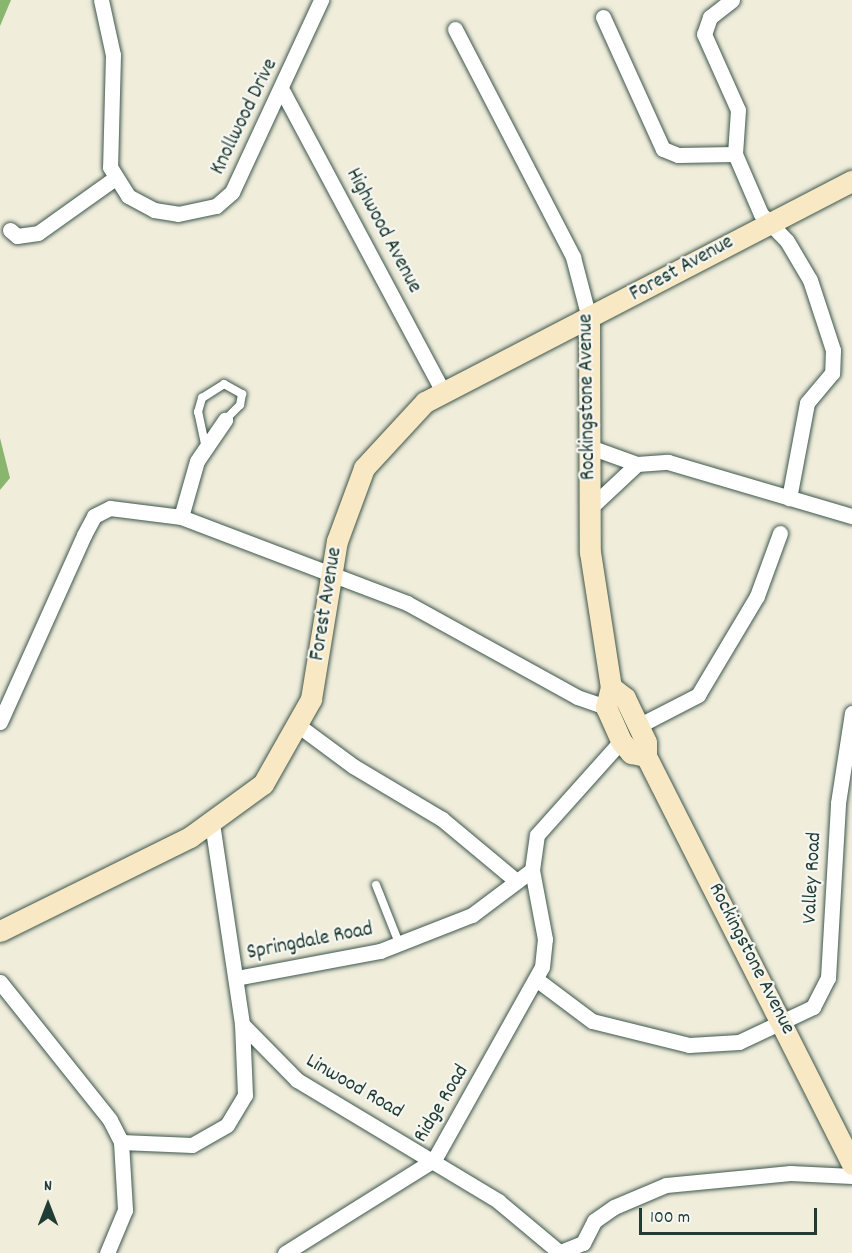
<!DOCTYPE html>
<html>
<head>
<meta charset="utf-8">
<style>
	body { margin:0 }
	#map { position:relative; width:852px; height:1253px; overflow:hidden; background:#f0eddb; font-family:Dekko,sans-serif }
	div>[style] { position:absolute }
	.forest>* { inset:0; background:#89b66f }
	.roads { filter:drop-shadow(0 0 2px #3e574d) drop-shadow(0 0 2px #3e574d) }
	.lane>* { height:8px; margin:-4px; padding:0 4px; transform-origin:4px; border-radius:4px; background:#fff }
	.street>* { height:15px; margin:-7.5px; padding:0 7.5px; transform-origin:7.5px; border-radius:7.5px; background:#fff }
	.secondary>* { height:21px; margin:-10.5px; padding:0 10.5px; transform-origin:10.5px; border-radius:10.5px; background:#f8e8c3 }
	span { translate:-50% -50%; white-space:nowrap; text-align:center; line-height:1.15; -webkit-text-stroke:4.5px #f6f6f2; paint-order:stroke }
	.street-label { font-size:21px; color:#1f3d34 }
	.north { position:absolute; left:18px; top:1175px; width:60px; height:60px; -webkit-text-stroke:4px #f6f6f2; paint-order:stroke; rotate:0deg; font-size:16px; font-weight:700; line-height:24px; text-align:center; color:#1f3d34 }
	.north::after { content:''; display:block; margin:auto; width:21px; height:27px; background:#1f3d34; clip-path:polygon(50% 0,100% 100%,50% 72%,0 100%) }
	.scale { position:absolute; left:639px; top:1208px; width:178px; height:27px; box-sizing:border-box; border:3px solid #1f3d34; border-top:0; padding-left:8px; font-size:18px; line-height:21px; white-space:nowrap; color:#1f3d34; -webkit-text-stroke:4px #f6f6f2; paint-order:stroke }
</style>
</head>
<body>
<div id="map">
	<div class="forest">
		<i style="clip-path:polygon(0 0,11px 0,0 26px)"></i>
		<i style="clip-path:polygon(0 438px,10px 478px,0 490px)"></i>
	</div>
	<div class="roads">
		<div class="lane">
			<i style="left:205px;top:444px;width:33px;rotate:-102deg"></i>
			<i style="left:198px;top:412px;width:15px;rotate:-74deg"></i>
			<i style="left:202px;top:398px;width:26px;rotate:-32deg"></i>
			<i style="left:224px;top:384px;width:21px;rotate:29deg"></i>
			<i style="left:242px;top:394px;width:11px;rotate:100deg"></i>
			<i style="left:240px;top:405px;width:21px;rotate:135deg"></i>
			<i style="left:376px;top:885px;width:62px;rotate:68.4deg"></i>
		</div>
		<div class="street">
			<i style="left:101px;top:0;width:56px;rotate:77.7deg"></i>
			<i style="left:113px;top:55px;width:112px;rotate:91.5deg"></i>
			<i style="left:110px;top:167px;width:34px;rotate:58deg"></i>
			<i style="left:128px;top:196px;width:30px;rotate:28deg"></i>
			<i style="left:154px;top:210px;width:24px;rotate:9deg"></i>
			<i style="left:178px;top:214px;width:39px;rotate:-12deg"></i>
			<i style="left:216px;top:206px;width:21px;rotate:-41deg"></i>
			<i style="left:232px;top:192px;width:212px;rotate:-65.1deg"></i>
			<i style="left:732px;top:0;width:28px;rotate:142deg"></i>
			<i style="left:710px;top:17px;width:18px;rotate:109deg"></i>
			<i style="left:704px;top:34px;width:83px;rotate:65.9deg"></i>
			<i style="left:738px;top:110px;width:44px;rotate:93.9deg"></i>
			<i style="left:735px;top:154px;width:65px;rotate:66.6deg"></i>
			<i style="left:761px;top:214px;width:37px;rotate:46deg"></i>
			<i style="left:787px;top:241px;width:45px;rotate:59.5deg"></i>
			<i style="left:810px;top:280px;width:74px;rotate:71.8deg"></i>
			<i style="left:833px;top:350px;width:23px;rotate:92deg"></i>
			<i style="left:832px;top:373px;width:39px;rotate:130deg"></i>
			<i style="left:807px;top:403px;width:97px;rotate:100.7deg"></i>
			<i style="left:603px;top:17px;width:145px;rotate:65.6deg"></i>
			<i style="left:663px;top:149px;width:16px;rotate:22deg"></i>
			<i style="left:678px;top:155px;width:57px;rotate:-1deg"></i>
			<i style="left:455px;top:29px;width:257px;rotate:62.6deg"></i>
			<i style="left:573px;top:257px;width:63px;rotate:75.3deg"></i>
			<i style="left:283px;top:92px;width:340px;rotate:61.9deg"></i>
			<i style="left:10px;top:230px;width:9px;rotate:41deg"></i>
			<i style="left:17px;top:236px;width:21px;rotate:-8deg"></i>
			<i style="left:38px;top:233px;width:95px;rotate:-35.5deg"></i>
			<i style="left:590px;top:447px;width:50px;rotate:19.9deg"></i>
			<i style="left:590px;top:508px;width:64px;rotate:-43.1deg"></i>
			<i style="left:637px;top:464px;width:31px;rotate:-4deg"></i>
			<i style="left:668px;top:462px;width:192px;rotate:16.4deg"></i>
			<i style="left:181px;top:517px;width:58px;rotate:-74.1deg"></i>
			<i style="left:197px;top:461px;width:50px;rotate:-55.7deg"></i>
			<i style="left:0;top:722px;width:205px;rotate:-65.8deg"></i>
			<i style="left:84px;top:535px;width:21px;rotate:-62deg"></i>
			<i style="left:94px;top:516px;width:18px;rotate:-27deg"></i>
			<i style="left:110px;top:508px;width:72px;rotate:7.2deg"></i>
			<i style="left:181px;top:517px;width:242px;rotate:20.8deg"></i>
			<i style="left:407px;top:603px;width:194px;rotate:28.9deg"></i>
			<i style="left:577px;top:697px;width:31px;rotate:19deg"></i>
			<i style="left:299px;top:726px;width:67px;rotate:36.5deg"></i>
			<i style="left:353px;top:766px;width:104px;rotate:30.8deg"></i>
			<i style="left:442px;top:819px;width:94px;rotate:39.8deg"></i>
			<i style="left:638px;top:726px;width:68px;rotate:-27.3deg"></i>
			<i style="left:698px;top:695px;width:115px;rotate:-59.2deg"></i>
			<i style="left:757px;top:596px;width:67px;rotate:-69.9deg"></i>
			<i style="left:212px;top:823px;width:203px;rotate:81.5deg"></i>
			<i style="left:242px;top:1024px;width:78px;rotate:45.5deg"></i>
			<i style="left:297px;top:1080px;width:235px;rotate:31deg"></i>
			<i style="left:498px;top:1201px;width:80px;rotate:39.9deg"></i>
			<i style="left:236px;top:978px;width:147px;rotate:-10.6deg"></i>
			<i style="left:380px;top:951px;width:99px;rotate:-21.4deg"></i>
			<i style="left:472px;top:915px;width:75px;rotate:-36.9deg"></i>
			<i style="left:536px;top:979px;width:70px;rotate:36.9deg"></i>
			<i style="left:592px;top:1021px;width:100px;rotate:13.9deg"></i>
			<i style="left:689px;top:1045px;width:50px;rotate:-3.4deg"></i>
			<i style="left:739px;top:1042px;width:82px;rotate:-25.3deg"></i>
			<i style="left:813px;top:1007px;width:33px;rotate:-63deg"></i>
			<i style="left:828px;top:978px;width:175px;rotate:-86.7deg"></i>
			<i style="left:838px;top:803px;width:91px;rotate:-81.2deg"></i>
			<i style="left:0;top:982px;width:176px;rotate:51.4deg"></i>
			<i style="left:110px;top:1120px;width:25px;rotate:63deg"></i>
			<i style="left:121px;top:1142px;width:68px;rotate:86.6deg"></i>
			<i style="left:125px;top:1210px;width:47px;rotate:112.7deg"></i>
			<i style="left:121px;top:1142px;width:71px;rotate:2.4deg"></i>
			<i style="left:192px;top:1145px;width:40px;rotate:-29.7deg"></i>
			<i style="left:227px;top:1125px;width:35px;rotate:-59deg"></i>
			<i style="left:245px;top:1095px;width:71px;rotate:-92.4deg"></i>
			<i style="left:285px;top:1253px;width:176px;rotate:-32deg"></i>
			<i style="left:434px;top:1160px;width:221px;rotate:-60.8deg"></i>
			<i style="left:542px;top:967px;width:28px;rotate:-84deg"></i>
			<i style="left:545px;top:939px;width:70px;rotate:-100.7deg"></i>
			<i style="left:532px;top:870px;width:35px;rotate:-82deg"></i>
			<i style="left:537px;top:835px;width:126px;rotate:-48.2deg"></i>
			<i style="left:558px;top:1253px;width:27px;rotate:-22deg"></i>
			<i style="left:583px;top:1243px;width:25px;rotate:-63deg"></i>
			<i style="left:594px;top:1221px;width:24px;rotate:-35deg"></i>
			<i style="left:614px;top:1207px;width:56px;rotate:-22.9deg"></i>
			<i style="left:666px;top:1185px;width:125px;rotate:-5.5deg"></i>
			<i style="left:790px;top:1173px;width:62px;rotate:2.8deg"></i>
		</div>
		<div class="secondary">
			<i style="left:589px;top:318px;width:234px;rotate:89.8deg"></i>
			<i style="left:590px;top:552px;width:137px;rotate:81.2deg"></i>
			<i style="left:611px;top:687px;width:21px;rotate:104deg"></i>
			<i style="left:606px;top:707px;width:37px;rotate:66deg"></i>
			<i style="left:621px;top:741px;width:16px;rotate:50deg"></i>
			<i style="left:631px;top:753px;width:15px;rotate:11deg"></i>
			<i style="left:611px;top:687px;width:18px;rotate:38deg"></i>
			<i style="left:625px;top:698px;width:49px;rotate:64.5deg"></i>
			<i style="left:646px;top:742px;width:14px;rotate:90deg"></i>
			<i style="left:646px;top:756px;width:457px;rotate:63.2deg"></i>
			<i style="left:0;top:931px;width:212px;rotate:-26.3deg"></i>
			<i style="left:190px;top:837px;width:90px;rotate:-36deg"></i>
			<i style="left:263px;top:784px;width:98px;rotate:-60.5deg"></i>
			<i style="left:311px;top:699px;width:160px;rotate:-80.7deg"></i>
			<i style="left:337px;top:541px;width:78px;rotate:-69.7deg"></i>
			<i style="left:364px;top:468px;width:90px;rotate:-47.3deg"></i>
			<i style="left:425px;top:402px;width:481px;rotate:-27.4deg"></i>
		</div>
	</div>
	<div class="street-label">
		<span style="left:245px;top:117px;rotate:-64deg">Knollwood Drive</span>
		<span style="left:383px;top:231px;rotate:62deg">Highwood Avenue</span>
		<span style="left:682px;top:269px;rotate:-29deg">Forest Avenue</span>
		<span style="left:588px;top:397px;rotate:-91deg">Rockingstone Avenue</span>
		<span style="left:327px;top:604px;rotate:-81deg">Forest Avenue</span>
		<span style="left:813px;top:878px;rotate:-87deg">Valley Road</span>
		<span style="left:310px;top:942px;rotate:-11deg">Springdale Road</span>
		<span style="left:751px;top:959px;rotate:63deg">Rockingstone Avenue</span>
		<span style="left:354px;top:1087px;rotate:30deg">Linwood Road</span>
		<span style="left:442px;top:1104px;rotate:-59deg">Ridge Road</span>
	</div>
	<div class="north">N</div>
	<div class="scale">100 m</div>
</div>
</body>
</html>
